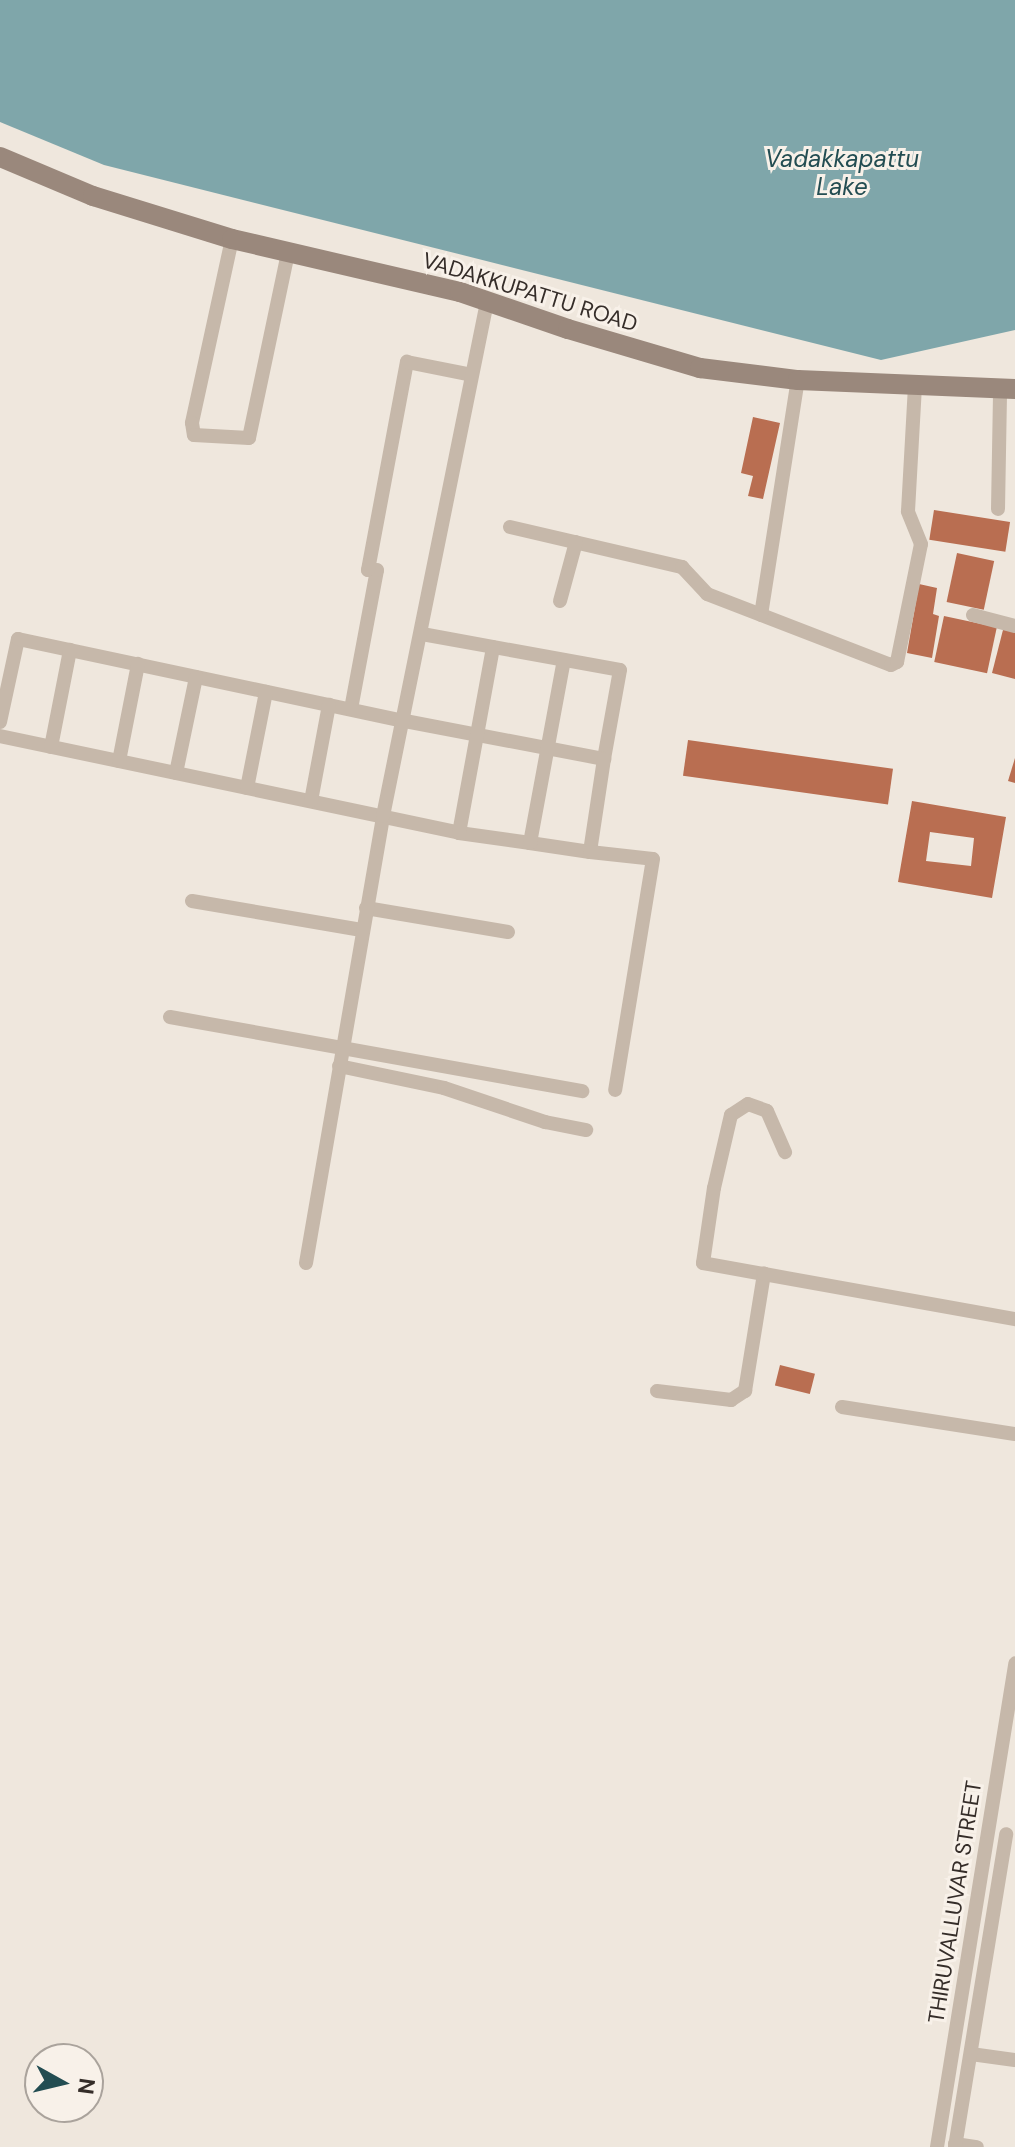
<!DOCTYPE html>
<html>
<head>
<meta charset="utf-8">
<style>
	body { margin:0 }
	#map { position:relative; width:1015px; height:2147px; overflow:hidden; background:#efe7dd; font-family:"DM Sans",sans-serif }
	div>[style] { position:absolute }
	.water>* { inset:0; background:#7fa6aa }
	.building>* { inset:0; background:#b96e51; transform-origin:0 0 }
	.street>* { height:14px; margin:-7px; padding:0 7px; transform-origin:7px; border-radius:7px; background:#c6b8aa }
	.secondary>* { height:20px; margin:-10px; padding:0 10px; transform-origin:10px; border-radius:10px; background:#9a887c }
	span { translate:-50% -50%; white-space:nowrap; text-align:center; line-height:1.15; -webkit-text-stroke:6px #f8f1e9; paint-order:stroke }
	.street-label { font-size:22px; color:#352d29 }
	.water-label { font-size:24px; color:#234d52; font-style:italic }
	.north { position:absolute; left:24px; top:2043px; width:80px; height:80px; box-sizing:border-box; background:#f8f1e9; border:2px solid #aaa39c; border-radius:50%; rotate:98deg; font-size:22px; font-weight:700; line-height:32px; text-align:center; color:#352d29 }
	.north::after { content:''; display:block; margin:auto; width:28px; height:36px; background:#234d52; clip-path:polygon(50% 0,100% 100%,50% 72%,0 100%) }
</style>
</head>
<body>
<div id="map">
	<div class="water">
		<i style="clip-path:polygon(0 0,1015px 0,1015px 330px,881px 360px,104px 165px,0 122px)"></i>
	</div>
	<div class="building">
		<i style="clip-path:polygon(753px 417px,780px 423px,763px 499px,748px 496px,753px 476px,741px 473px)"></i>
		<i style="left:934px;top:510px;width:77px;height:30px;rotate:9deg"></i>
		<i style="left:957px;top:553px;width:38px;height:50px;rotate:12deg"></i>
		<i style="clip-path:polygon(919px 584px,937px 588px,933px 614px,939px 616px,932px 658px,907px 653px)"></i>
		<i style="left:944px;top:616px;width:54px;height:47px;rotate:12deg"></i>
		<i style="clip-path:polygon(1004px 626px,1015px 629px,1015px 679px,992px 673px)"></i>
		<i style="left:688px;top:740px;width:207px;height:36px;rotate:8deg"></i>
		<i style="clip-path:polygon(1015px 758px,1015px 783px,1008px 781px)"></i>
		<i style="clip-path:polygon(evenodd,912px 801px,1006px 817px,992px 898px,898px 882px,912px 801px,930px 832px,974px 838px,971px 866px,926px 861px,930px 832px)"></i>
		<i style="left:780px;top:1365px;width:36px;height:21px;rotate:14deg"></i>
	</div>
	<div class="street">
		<i style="left:232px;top:239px;width:188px;rotate:102.3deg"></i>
		<i style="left:192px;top:423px;width:12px;rotate:81deg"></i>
		<i style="left:194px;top:435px;width:55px;rotate:3.1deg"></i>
		<i style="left:249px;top:438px;width:189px;rotate:-78.1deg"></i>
		<i style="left:998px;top:509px;width:119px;rotate:-89deg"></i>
		<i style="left:510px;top:527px;width:177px;rotate:13.1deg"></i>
		<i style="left:682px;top:567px;width:37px;rotate:47deg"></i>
		<i style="left:707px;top:594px;width:197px;rotate:21.1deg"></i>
		<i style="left:891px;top:665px;width:7px;rotate:-27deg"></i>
		<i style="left:897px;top:662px;width:120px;rotate:-78.5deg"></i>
		<i style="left:921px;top:544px;width:35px;rotate:-112deg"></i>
		<i style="left:908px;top:511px;width:124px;rotate:-86.8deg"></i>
		<i style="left:560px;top:601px;width:61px;rotate:-74.8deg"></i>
		<i style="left:761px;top:615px;width:238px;rotate:-81.1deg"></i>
		<i style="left:973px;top:615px;width:43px;rotate:14.7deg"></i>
		<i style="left:422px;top:634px;width:201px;rotate:10.3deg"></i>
		<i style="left:620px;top:670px;width:90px;rotate:100.2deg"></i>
		<i style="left:351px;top:709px;width:141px;rotate:-79.4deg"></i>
		<i style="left:377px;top:570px;width:9px;rotate:180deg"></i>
		<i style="left:368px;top:570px;width:212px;rotate:-79.4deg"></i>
		<i style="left:407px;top:362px;width:66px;rotate:11.3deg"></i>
		<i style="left:0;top:722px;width:85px;rotate:-77.8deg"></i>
		<i style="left:18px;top:639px;width:396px;rotate:12deg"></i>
		<i style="left:405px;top:721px;width:203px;rotate:10.8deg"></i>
		<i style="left:604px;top:759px;width:94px;rotate:98.6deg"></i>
		<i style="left:590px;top:852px;width:61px;rotate:-171.5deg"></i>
		<i style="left:0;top:736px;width:469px;rotate:11.9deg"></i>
		<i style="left:459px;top:833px;width:72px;rotate:8deg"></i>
		<i style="left:530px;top:843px;width:186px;rotate:-79.5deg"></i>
		<i style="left:51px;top:747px;width:99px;rotate:-78.9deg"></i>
		<i style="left:119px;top:761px;width:99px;rotate:-78.9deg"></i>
		<i style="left:176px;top:773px;width:98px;rotate:-78.2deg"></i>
		<i style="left:247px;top:788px;width:98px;rotate:-78.8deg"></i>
		<i style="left:311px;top:801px;width:98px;rotate:-79.4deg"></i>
		<i style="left:459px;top:833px;width:189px;rotate:-79.6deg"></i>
		<i style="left:590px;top:852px;width:63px;rotate:6.3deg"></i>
		<i style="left:653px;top:859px;width:234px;rotate:99.3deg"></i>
		<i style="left:192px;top:901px;width:172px;rotate:9.7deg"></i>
		<i style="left:366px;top:908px;width:144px;rotate:9.6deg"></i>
		<i style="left:170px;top:1017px;width:419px;rotate:10.2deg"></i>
		<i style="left:339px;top:1066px;width:107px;rotate:11.8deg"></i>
		<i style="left:444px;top:1088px;width:107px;rotate:18.6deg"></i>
		<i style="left:545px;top:1122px;width:42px;rotate:11deg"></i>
		<i style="left:306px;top:1263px;width:454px;rotate:-80.2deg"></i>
		<i style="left:383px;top:816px;width:524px;rotate:-78.56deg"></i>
		<i style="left:764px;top:1274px;width:62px;rotate:-169.8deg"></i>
		<i style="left:703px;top:1263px;width:76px;rotate:-81.7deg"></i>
		<i style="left:714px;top:1188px;width:75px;rotate:-76.9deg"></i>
		<i style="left:731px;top:1115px;width:20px;rotate:-33deg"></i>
		<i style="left:748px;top:1104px;width:20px;rotate:20deg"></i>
		<i style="left:767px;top:1111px;width:45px;rotate:66.3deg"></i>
		<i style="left:657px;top:1391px;width:75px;rotate:6.9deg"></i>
		<i style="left:731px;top:1400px;width:17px;rotate:-33deg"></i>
		<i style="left:745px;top:1391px;width:119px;rotate:-80.8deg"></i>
		<i style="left:764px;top:1274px;width:255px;rotate:10.2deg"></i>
		<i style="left:842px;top:1407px;width:175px;rotate:8.9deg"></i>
		<i style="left:971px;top:2054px;width:44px;rotate:7.8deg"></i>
		<i style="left:955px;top:2144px;width:22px;rotate:8deg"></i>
		<i style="left:937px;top:2147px;width:490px;rotate:-80.8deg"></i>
		<i style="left:955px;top:2147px;width:317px;rotate:-80.7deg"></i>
	</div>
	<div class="secondary">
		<i style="left:0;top:157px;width:101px;rotate:22.8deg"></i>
		<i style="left:93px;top:196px;width:145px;rotate:17.2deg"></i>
		<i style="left:232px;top:239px;width:234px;rotate:13.1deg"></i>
		<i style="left:460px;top:292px;width:114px;rotate:18.9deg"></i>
		<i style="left:568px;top:329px;width:138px;rotate:16.5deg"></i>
		<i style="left:700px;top:368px;width:99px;rotate:7deg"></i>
		<i style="left:798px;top:380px;width:217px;rotate:2.4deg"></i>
	</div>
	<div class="street-label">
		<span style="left:530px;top:292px;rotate:17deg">VADAKKUPATTU ROAD</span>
		<span style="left:955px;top:1902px;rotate:-81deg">THIRUVALLUVAR STREET</span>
	</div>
	<div class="water-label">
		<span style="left:842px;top:173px">Vadakkapattu<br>Lake</span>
	</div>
	<div class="north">N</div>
</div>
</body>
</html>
